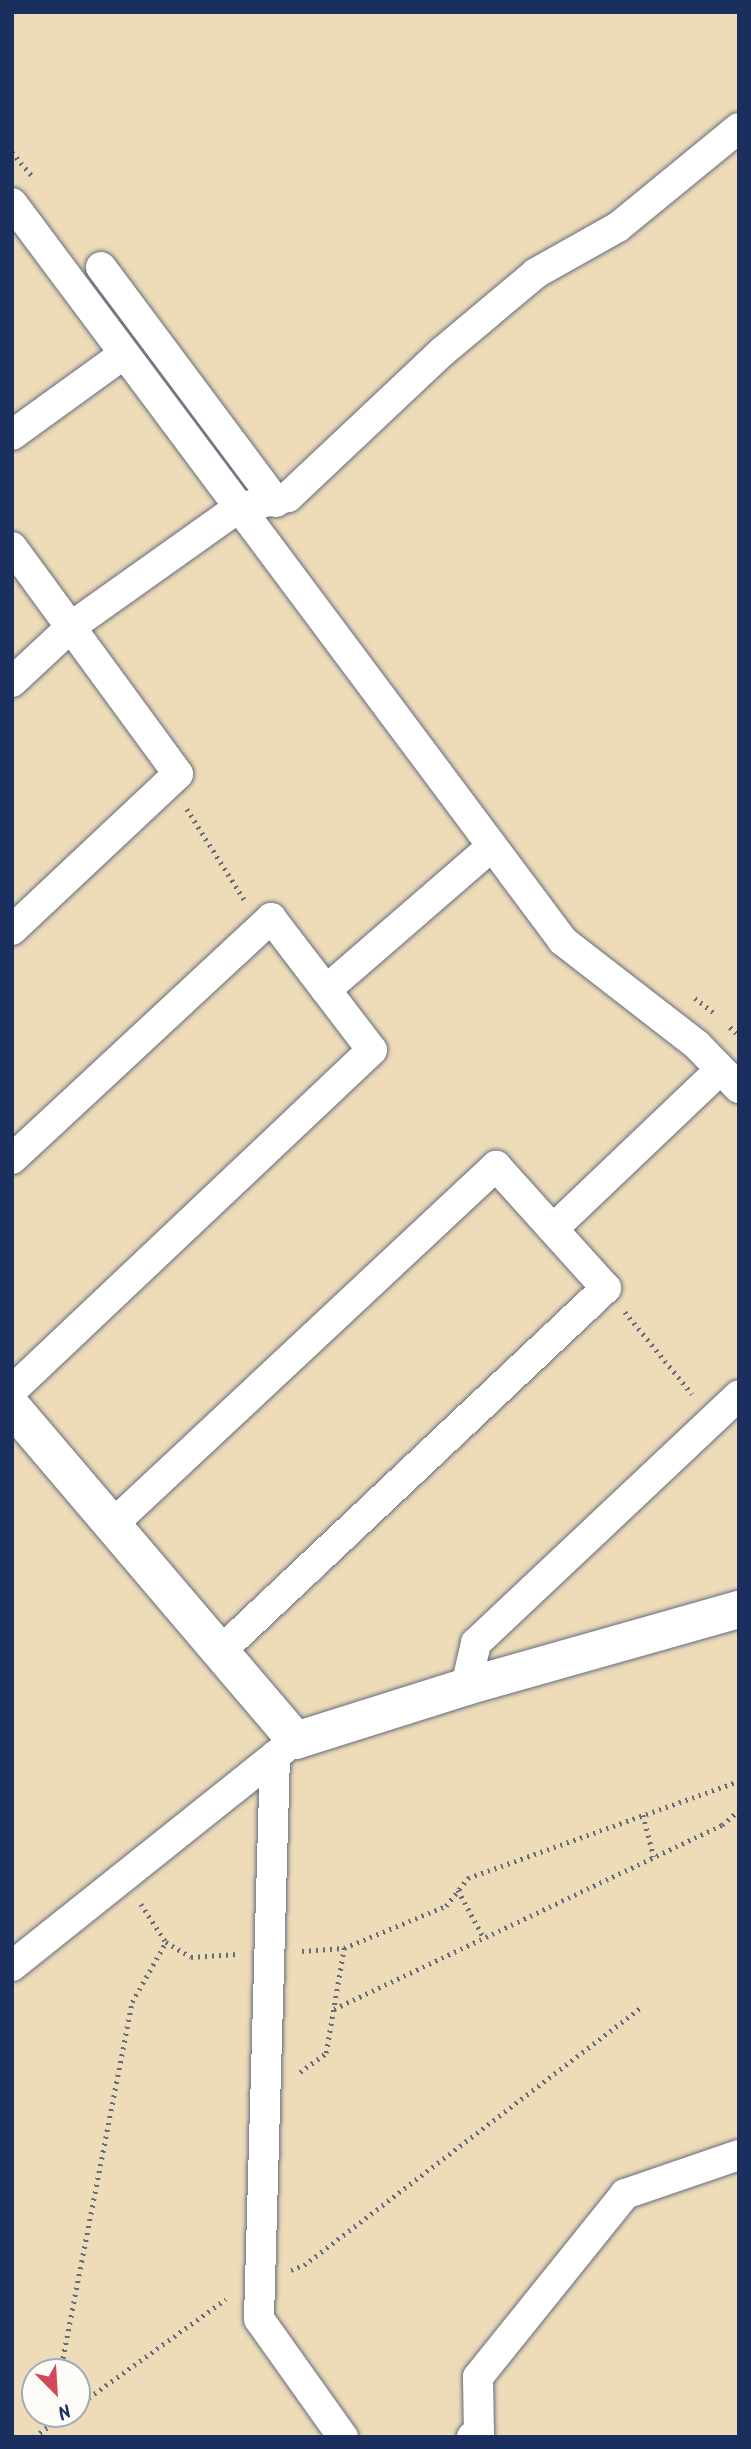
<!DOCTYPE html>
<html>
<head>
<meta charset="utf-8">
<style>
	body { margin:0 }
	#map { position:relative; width:751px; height:2449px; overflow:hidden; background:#eedcb9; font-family:Kalam,sans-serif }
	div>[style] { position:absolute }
	.path>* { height:4.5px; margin-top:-2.25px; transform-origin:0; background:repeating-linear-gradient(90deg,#656c7e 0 2px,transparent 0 7px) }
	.roads { filter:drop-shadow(0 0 2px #656c7e) drop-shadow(0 0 2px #656c7e) }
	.minor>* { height:30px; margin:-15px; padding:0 15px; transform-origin:15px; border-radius:15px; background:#fff }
	.tertiary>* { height:37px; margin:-18.5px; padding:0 18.5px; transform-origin:18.5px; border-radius:18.5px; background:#fff }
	span { translate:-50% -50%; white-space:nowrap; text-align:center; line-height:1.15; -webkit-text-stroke:5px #fdfcf7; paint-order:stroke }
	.frame { position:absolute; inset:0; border:14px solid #1b2f5e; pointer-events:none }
	.north { position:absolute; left:21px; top:2358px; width:70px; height:70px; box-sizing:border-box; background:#fdfcf7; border:2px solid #a3aaba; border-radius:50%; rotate:156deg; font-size:19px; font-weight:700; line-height:28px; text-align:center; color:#1b2f5e }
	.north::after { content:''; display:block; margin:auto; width:24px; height:32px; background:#d1495b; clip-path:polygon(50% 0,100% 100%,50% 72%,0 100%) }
</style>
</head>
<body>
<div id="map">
	<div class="path">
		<i style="left:12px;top:152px;width:33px;rotate:50deg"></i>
		<i style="left:187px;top:809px;width:107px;rotate:57.7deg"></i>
		<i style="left:695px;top:998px;width:23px;rotate:38deg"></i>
		<i style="left:730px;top:1027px;width:13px;rotate:45deg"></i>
		<i style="left:625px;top:1312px;width:106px;rotate:50.7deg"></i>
		<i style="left:643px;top:1815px;width:43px;rotate:75.3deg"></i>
		<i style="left:458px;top:1890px;width:55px;rotate:61.6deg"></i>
		<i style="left:141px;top:1904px;width:45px;rotate:56.7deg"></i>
		<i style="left:166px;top:1942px;width:29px;rotate:31deg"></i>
		<i style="left:191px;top:1957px;width:47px;rotate:-3.7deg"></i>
		<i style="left:302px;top:1951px;width:42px;rotate:-4.1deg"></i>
		<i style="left:344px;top:1948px;width:110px;rotate:-22.4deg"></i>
		<i style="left:446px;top:1906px;width:36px;rotate:-52deg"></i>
		<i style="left:468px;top:1878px;width:288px;rotate:-19.7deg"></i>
		<i style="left:334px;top:2009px;width:429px;rotate:-25.4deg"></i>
		<i style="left:722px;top:1825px;width:23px;rotate:-41deg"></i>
		<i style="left:300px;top:2072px;width:32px;rotate:-36deg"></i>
		<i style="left:326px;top:2053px;width:107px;rotate:-80.3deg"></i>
		<i style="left:291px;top:2270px;width:14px;rotate:-21deg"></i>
		<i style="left:304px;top:2265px;width:423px;rotate:-37.4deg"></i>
		<i style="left:60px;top:2372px;width:377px;rotate:-79deg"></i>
		<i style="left:132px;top:2002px;width:69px;rotate:-60.5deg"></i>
		<i style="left:77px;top:2406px;width:183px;rotate:-35.7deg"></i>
		<i style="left:50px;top:2426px;width:12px;rotate:-81deg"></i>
		<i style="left:34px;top:2437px;width:39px;rotate:-36deg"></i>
	</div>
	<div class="roads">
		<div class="minor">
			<i style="left:12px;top:203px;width:921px;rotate:53.25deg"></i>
			<i style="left:563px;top:941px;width:170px;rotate:37.8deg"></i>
			<i style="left:697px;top:1045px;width:60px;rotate:45.7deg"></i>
			<i style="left:101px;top:267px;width:293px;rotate:53.3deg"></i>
			<i style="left:12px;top:435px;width:138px;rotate:-35.9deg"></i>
			<i style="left:12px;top:547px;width:281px;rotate:53.8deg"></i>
			<i style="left:178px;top:774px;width:228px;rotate:136.8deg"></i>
			<i style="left:12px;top:682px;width:82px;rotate:-43deg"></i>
			<i style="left:72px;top:626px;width:204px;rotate:-35.4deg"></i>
			<i style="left:238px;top:508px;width:51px;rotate:-12.4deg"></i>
			<i style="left:288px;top:497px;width:212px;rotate:-43.3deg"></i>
			<i style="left:442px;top:352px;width:123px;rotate:-40deg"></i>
			<i style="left:536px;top:273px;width:94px;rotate:-29.3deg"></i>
			<i style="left:618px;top:227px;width:156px;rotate:-39.3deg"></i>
			<i style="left:326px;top:990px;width:218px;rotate:-40.9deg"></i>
			<i style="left:12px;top:1159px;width:354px;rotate:-42.9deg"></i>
			<i style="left:271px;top:918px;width:166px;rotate:52.6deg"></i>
			<i style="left:372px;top:1050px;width:495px;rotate:136.6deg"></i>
			<i style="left:553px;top:1229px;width:231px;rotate:-43.6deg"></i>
			<i style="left:112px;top:1525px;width:526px;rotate:-43.07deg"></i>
			<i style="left:496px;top:1166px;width:164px;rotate:48deg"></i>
			<i style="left:606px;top:1288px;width:528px;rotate:136.69deg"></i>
			<i style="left:466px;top:1686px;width:44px;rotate:-76.9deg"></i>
			<i style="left:476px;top:1643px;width:361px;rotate:-43.3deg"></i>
			<i style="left:275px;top:1756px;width:563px;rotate:91.63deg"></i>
			<i style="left:259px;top:2319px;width:145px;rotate:54.6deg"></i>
			<i style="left:12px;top:1966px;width:348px;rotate:-38.6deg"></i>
			<i style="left:472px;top:2437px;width:7px;rotate:-16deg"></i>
			<i style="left:479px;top:2435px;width:58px;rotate:-91deg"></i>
			<i style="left:478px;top:2377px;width:235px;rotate:-51.2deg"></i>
			<i style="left:625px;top:2194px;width:120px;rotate:-18.9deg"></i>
		</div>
		<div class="tertiary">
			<i style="left:12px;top:1407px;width:437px;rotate:49.6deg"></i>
			<i style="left:295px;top:1740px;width:179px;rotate:-17.5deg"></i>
			<i style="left:466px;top:1686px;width:284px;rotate:-15.8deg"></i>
		</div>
	</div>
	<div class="frame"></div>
	<div class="north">N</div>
</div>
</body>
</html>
